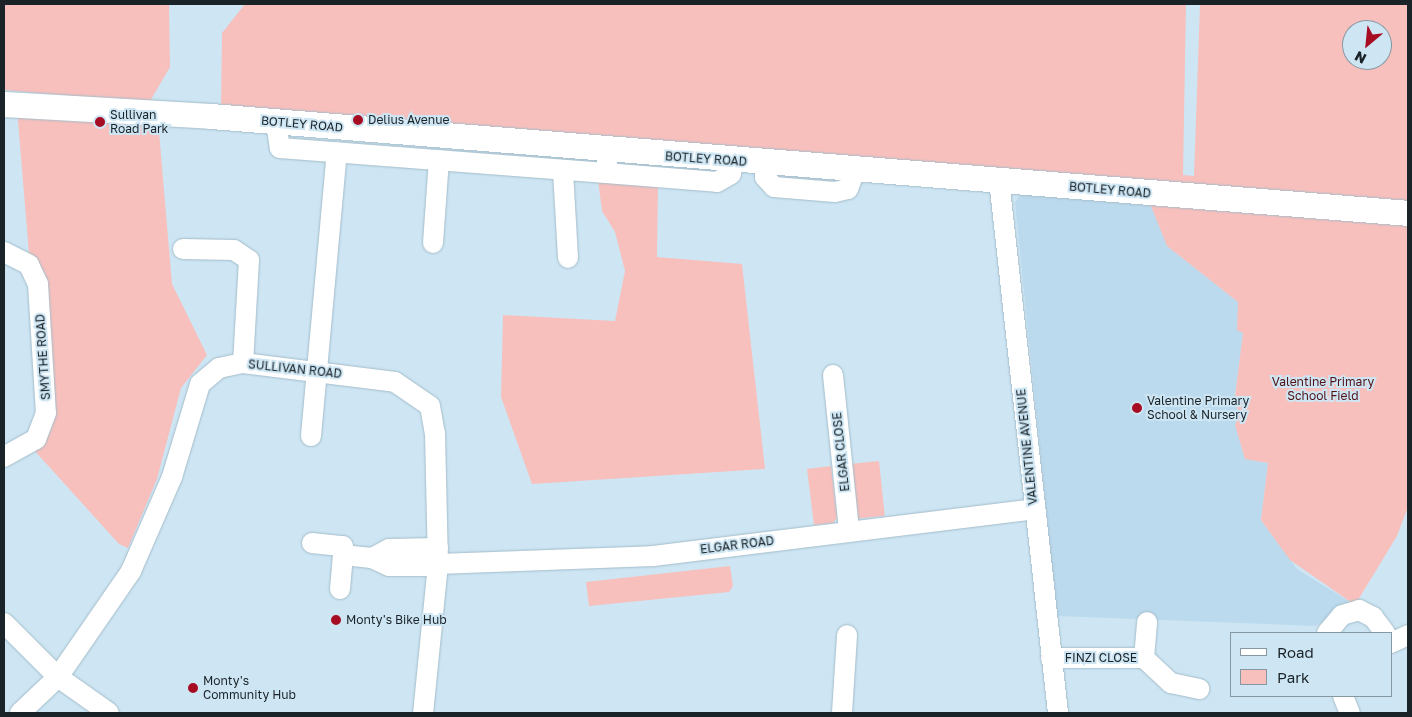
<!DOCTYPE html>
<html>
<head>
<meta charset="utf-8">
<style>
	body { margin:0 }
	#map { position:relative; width:1412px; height:717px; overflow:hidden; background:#cee6f4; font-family:"Golos Text",sans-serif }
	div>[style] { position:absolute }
	.built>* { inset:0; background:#bbdaed }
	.green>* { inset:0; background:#f7c0bd; transform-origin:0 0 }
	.roads { filter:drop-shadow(0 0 1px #a4bcc9) drop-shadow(0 0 1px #a4bcc9) }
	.minor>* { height:20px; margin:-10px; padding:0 10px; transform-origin:10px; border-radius:10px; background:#fff }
	.major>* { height:25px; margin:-12.5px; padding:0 12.5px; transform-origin:12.5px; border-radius:12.5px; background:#fff }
	.dots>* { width:14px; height:14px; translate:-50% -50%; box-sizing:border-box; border:2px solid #cee6f4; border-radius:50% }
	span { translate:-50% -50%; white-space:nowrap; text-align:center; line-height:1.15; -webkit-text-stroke:4px #cee6f4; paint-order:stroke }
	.poi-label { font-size:12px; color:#1a2328 }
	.left { translate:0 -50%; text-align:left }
	.street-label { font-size:12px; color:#1a2328 }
	.park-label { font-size:12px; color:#511215 }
	.frame { position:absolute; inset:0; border:5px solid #1a2328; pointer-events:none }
	.legend { position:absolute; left:1230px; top:632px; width:162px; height:65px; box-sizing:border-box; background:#cee6f4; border:1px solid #8698a2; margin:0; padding:6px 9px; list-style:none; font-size:15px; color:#1a2328 }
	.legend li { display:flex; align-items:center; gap:10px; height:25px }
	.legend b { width:25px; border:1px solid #8698a2 }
	.north { position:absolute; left:1342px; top:20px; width:50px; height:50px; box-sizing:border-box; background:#cee6f4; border:1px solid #8698a2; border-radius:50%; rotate:208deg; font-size:14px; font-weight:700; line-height:20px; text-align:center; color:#1a2328 }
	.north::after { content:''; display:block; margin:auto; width:18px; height:22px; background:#a60c22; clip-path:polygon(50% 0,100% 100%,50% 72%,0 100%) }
</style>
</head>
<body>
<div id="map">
	<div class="built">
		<i style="clip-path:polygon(1022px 193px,1155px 206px,1167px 246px,1238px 302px,1238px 330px,1243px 333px,1234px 404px,1240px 412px,1235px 425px,1245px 459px,1268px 463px,1261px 520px,1297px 569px,1355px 605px,1315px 626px,1057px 616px,1015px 202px)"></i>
	</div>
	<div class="green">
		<i style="clip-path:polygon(4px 4px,169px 4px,170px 67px,149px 103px,4px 90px)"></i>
		<i style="clip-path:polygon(evenodd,245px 4px,1186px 4px,1183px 175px,1194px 176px,1200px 4px,1408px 4px,1408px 507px,1397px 536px,1355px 605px,1290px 560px,1261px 520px,1268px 463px,1245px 459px,1235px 425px,1240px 412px,1234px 404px,1243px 333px,1237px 330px,1238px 302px,1167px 246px,1151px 206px,1130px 203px,1120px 192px,221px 108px,222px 33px,245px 4px,1352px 30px,1382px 30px,1382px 60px,1352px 60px,1352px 30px)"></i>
		<i style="clip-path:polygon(17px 109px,158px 120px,172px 284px,207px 355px,181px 388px,157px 479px,128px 548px,119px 544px,33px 449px,47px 439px,54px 421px,45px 273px,29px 254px)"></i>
		<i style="clip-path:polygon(598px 180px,658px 185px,657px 257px,742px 264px,765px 469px,532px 484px,501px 397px,503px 315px,615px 321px,625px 271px,615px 232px,602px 211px)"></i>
		<i style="left:879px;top:461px;width:55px;height:27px;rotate:84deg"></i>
		<i style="clip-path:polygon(831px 466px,837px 518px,833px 523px,814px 525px,807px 469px)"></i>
		<i style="clip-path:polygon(730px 566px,733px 586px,729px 592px,589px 606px,586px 582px)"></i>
	</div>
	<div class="roads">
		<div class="minor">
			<i style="left:276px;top:121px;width:27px;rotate:82deg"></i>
			<i style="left:280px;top:148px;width:327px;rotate:4.4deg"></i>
			<i style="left:606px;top:173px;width:23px;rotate:-85deg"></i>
			<i style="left:765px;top:164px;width:13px;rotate:90deg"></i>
			<i style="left:765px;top:177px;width:13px;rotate:48deg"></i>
			<i style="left:774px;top:187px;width:61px;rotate:4.7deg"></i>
			<i style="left:835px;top:192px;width:13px;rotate:-13deg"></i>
			<i style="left:848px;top:189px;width:19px;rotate:-69deg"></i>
			<i style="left:563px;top:171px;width:87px;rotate:86.7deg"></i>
			<i style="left:606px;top:173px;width:111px;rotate:4.6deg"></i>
			<i style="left:717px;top:182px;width:16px;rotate:-30deg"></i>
			<i style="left:731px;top:174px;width:13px;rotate:-81deg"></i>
			<i style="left:999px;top:180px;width:536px;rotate:83.68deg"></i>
			<i style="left:433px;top:243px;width:83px;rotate:-85.9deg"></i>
			<i style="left:183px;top:249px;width:51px;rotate:1.1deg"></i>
			<i style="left:234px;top:250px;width:18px;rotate:34deg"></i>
			<i style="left:249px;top:260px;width:103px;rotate:93.3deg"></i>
			<i style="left:4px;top:252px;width:28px;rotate:27deg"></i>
			<i style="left:29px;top:265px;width:21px;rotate:65deg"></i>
			<i style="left:38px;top:284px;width:129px;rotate:86.5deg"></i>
			<i style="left:46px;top:413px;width:28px;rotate:111deg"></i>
			<i style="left:36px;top:439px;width:37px;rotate:151deg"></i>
			<i style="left:833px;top:375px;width:156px;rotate:84.1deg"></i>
			<i style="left:311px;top:436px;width:285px;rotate:-84.8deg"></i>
			<i style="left:312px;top:543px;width:31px;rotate:6deg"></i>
			<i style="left:343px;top:546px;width:9px;rotate:90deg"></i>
			<i style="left:438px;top:564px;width:215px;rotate:-2.1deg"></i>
			<i style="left:653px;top:556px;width:384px;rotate:-7deg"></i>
			<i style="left:438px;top:566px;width:49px;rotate:180deg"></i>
			<i style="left:389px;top:566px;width:19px;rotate:-155deg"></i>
			<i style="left:372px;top:558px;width:19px;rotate:-28deg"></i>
			<i style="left:389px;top:549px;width:49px;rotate:-1.2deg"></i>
			<i style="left:340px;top:589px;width:34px;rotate:-85deg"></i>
			<i style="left:343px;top:555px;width:29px;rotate:6deg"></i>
			<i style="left:4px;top:623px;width:76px;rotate:45deg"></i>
			<i style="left:58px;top:677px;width:62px;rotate:35.2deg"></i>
			<i style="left:1327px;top:633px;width:23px;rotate:-50deg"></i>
			<i style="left:1342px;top:615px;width:18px;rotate:-16deg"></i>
			<i style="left:1359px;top:610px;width:16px;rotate:27deg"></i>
			<i style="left:1373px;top:617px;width:20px;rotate:53deg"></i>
			<i style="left:1391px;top:643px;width:19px;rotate:-25deg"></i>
			<i style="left:1051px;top:658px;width:93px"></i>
			<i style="left:1144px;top:658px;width:37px;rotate:43deg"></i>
			<i style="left:1171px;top:683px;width:29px;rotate:12deg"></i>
			<i style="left:1144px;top:658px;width:36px;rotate:-85deg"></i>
			<i style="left:1343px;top:696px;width:18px;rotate:68deg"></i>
			<i style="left:20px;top:713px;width:52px;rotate:-43.5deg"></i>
			<i style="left:58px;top:677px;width:129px;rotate:-55.4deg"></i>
			<i style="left:131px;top:571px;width:103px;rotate:-66.4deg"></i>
			<i style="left:172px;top:477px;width:97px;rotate:-73.2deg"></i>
			<i style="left:200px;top:384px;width:25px;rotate:-40deg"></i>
			<i style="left:219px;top:368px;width:25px;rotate:-12deg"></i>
			<i style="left:243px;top:363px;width:153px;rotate:7.1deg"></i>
			<i style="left:395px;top:382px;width:42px;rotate:34.4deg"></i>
			<i style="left:430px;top:406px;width:27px;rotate:80deg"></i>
			<i style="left:435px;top:433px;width:131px;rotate:88.7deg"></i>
			<i style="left:438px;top:564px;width:150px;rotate:95.7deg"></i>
			<i style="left:842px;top:713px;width:78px;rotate:-86.3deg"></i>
		</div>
		<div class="major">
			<i style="left:4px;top:104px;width:207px;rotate:3.3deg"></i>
			<i style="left:211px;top:116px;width:1201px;rotate:4.63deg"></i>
		</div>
	</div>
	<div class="dots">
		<i style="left:358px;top:120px;background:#a60c22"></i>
		<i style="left:100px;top:122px;background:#a60c22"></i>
		<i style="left:1137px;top:408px;background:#a60c22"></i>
		<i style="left:336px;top:620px;background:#a60c22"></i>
		<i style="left:193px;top:688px;background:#a60c22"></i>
	</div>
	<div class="poi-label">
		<span class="left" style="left:110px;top:122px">Sullivan<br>Road Park</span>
		<span class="left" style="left:368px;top:120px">Delius Avenue</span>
		<span class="left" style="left:1147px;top:408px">Valentine Primary<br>School &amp; Nursery</span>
		<span class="left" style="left:346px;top:620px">Monty's Bike Hub</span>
		<span class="left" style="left:203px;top:688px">Monty's<br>Community Hub</span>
	</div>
	<div class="street-label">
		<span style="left:302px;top:124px;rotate:5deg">BOTLEY ROAD</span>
		<span style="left:706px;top:159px;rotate:4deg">BOTLEY ROAD</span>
		<span style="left:1110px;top:190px;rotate:5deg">BOTLEY ROAD</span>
		<span style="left:43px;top:357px;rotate:-94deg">SMYTHE ROAD</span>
		<span style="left:295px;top:369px;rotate:6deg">SULLIVAN ROAD</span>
		<span style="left:1027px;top:447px;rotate:-96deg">VALENTINE AVENUE</span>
		<span style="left:841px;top:452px;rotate:-96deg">ELGAR CLOSE</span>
		<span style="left:737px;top:545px;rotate:-7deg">ELGAR ROAD</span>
		<span style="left:1101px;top:658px">FINZI CLOSE</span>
	</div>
	<div class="park-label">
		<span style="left:1323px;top:389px">Valentine Primary<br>School Field</span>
	</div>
	<div class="frame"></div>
	<ul class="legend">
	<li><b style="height:6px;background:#fff"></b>Road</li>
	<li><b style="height:14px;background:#f7c0bd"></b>Park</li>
	</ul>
	<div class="north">N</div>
</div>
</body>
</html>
